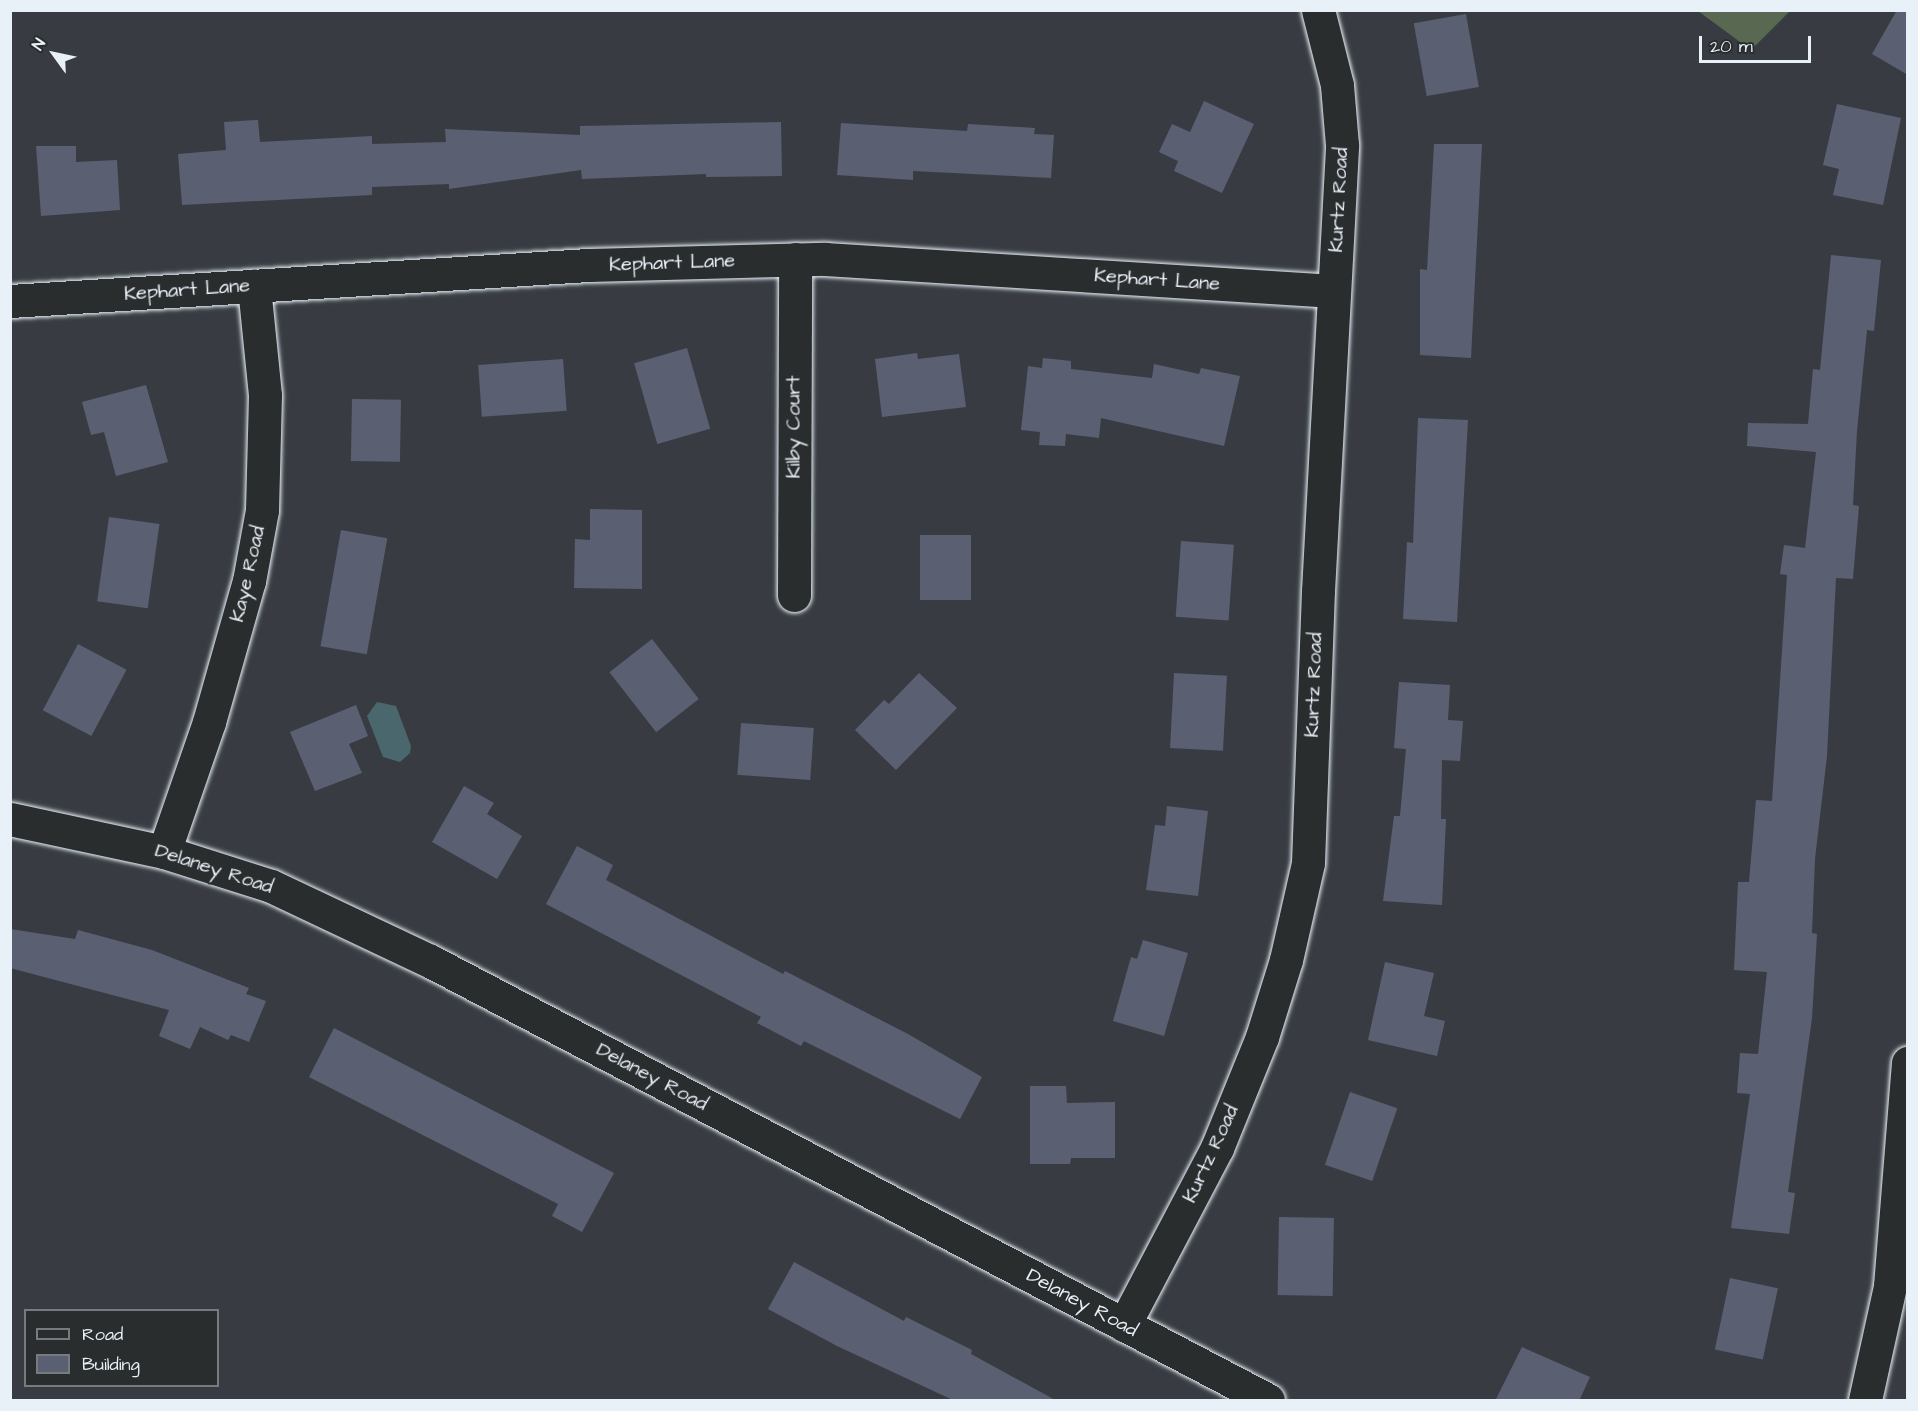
<!DOCTYPE html>
<html>
<head>
<meta charset="utf-8">
<style>
	body { margin:0 }
	#map { position:relative; width:1918px; height:1411px; overflow:hidden; background:#383c42; font-family:"Architects Daughter",sans-serif }
	div>[style] { position:absolute }
	.green>* { inset:0; background:#596851 }
	.water>* { inset:0; background:#49676c }
	.building>* { inset:0; background:#5a6072; transform-origin:0 0 }
	.roads { filter:drop-shadow(0 0 2px #e8f1f8) drop-shadow(0 0 2px #e8f1f8) }
	.minor>* { height:33px; margin:-16.5px; padding:0 16.5px; transform-origin:16.5px; border-radius:16.5px; background:#2a2d2e }
	.tertiary>* { height:33px; margin:-16.5px; padding:0 16.5px; transform-origin:16.5px; border-radius:16.5px; background:#2a2d2e }
	span { translate:-50% -50%; white-space:nowrap; text-align:center; line-height:1.15; -webkit-text-stroke:4.5px #2a2d2e; paint-order:stroke }
	.street-label { font-size:20px; color:#e8f1f8 }
	.frame { position:absolute; inset:0; border:12px solid #e8f1f8; pointer-events:none }
	.legend { position:absolute; left:24px; top:1309px; width:195px; height:78px; box-sizing:border-box; background:#2a2d2e; border:2px solid #767b7f; margin:0; padding:8px 10px; list-style:none; font-size:18px; color:#e8f1f8 }
	.legend li { display:flex; align-items:center; gap:12px; height:30px }
	.legend b { width:30px; border:2px solid #767b7f }
	.north { position:absolute; left:24px; top:24px; width:60px; height:60px; -webkit-text-stroke:4px #2a2d2e; paint-order:stroke; rotate:303deg; font-size:16px; font-weight:700; line-height:24px; text-align:center; color:#e8f1f8 }
	.north::after { content:''; display:block; margin:auto; width:21px; height:27px; background:#e8f1f8; clip-path:polygon(50% 0,100% 100%,50% 72%,0 100%) }
	.scale { position:absolute; left:1699px; top:36px; width:112px; height:27px; box-sizing:border-box; border:3px solid #e8f1f8; border-top:0; padding-left:8px; font-size:18px; line-height:21px; white-space:nowrap; color:#e8f1f8; -webkit-text-stroke:4px #2a2d2e; paint-order:stroke }
</style>
</head>
<body>
<div id="map">
	<div class="green">
		<i style="clip-path:polygon(1698px 11px,1698px 10px,1790px 11px,1751px 50px)"></i>
	</div>
	<div class="water">
		<i style="clip-path:polygon(377px 702px,396px 706px,411px 746px,410px 753px,400px 762px,383px 757px,367px 716px)"></i>
	</div>
	<div class="building">
		<i style="clip-path:polygon(1897px 10px,1908px 10px,1908px 75px,1872px 54px)"></i>
		<i style="left:1466px;top:14px;width:74px;height:53px;rotate:80deg"></i>
		<i style="clip-path:polygon(1204px 101px,1254px 124px,1222px 193px,1174px 171px,1178px 161px,1159px 152px,1172px 124px,1190px 132px)"></i>
		<i style="clip-path:polygon(1837px 104px,1901px 118px,1883px 205px,1833px 195px,1839px 169px,1823px 165px)"></i>
		<i style="clip-path:polygon(258px 120px,260px 142px,372px 136px,372px 144px,446px 142px,445px 129px,580px 135px,580px 126px,781px 122px,782px 176px,706px 177px,706px 174px,582px 179px,581px 170px,449px 189px,449px 184px,372px 187px,372px 195px,182px 205px,178px 154px,226px 150px,224px 122px)"></i>
		<i style="clip-path:polygon(841px 123px,967px 131px,968px 124px,1035px 128px,1034px 134px,1054px 135px,1051px 178px,913px 171px,913px 180px,837px 175px)"></i>
		<i style="clip-path:polygon(1434px 144px,1482px 144px,1471px 358px,1420px 355px,1420px 269px,1427px 270px)"></i>
		<i style="clip-path:polygon(36px 146px,76px 146px,76px 162px,117px 160px,120px 210px,41px 216px)"></i>
		<i style="clip-path:polygon(1831px 255px,1881px 260px,1874px 331px,1867px 330px,1857px 431px,1853px 505px,1859px 506px,1853px 579px,1836px 578px,1827px 756px,1815px 859px,1812px 933px,1817px 934px,1812px 1018px,1788px 1192px,1795px 1193px,1789px 1234px,1731px 1228px,1750px 1094px,1737px 1093px,1740px 1053px,1758px 1054px,1767px 972px,1734px 970px,1738px 882px,1749px 882px,1756px 800px,1772px 801px,1787px 575px,1780px 574px,1784px 545px,1805px 548px,1816px 452px,1747px 446px,1748px 423px,1808px 424px,1813px 369px,1820px 370px)"></i>
		<i style="left:687px;top:348px;width:84px;height:55px;rotate:74deg"></i>
		<i style="clip-path:polygon(917px 353px,918px 359px,959px 354px,966px 407px,882px 417px,875px 359px)"></i>
		<i style="clip-path:polygon(1043px 358px,1071px 361px,1071px 369px,1152px 378px,1154px 364px,1199px 374px,1201px 368px,1240px 376px,1224px 446px,1101px 418px,1099px 438px,1066px 434px,1065px 446px,1039px 445px,1040px 432px,1021px 430px,1028px 366px,1042px 368px)"></i>
		<i style="left:563px;top:359px;width:52px;height:85px;rotate:86deg"></i>
		<i style="clip-path:polygon(146px 385px,168px 462px,116px 476px,104px 432px,91px 435px,82px 402px)"></i>
		<i style="left:352px;top:399px;width:49px;height:62px;rotate:1deg"></i>
		<i style="clip-path:polygon(1418px 418px,1468px 420px,1457px 622px,1403px 619px,1407px 542px,1413px 543px)"></i>
		<i style="clip-path:polygon(590px 509px,642px 510px,642px 589px,574px 588px,575px 539px,590px 540px)"></i>
		<i style="left:109px;top:517px;width:51px;height:85px;rotate:8deg"></i>
		<i style="left:341px;top:530px;width:47px;height:118px;rotate:10deg"></i>
		<i style="left:920px;top:535px;width:51px;height:65px"></i>
		<i style="left:1181px;top:541px;width:53px;height:76px;rotate:4deg"></i>
		<i style="left:652px;top:639px;width:76px;height:54px;rotate:52deg"></i>
		<i style="left:78px;top:644px;width:55px;height:75px;rotate:28deg"></i>
		<i style="clip-path:polygon(919px 673px,957px 708px,896px 770px,855px 730px,884px 700px,889px 704px)"></i>
		<i style="left:1174px;top:673px;width:53px;height:75px;rotate:3deg"></i>
		<i style="clip-path:polygon(1399px 682px,1450px 685px,1448px 720px,1463px 721px,1460px 761px,1442px 760px,1441px 819px,1446px 819px,1442px 905px,1383px 901px,1394px 816px,1400px 816px,1406px 749px,1394px 748px)"></i>
		<i style="clip-path:polygon(356px 705px,368px 736px,349px 744px,362px 773px,315px 791px,290px 732px)"></i>
		<i style="left:741px;top:723px;width:73px;height:52px;rotate:4deg"></i>
		<i style="clip-path:polygon(464px 786px,494px 803px,487px 814px,522px 836px,497px 879px,432px 842px)"></i>
		<i style="clip-path:polygon(1167px 806px,1208px 811px,1198px 896px,1146px 890px,1155px 825px,1165px 826px)"></i>
		<i style="clip-path:polygon(577px 846px,613px 865px,606px 880px,783px 974px,785px 971px,908px 1034px,982px 1077px,960px 1119px,804px 1041px,801px 1046px,757px 1023px,761px 1017px,546px 904px)"></i>
		<i style="clip-path:polygon(10px 929px,75px 939px,78px 930px,152px 950px,249px 988px,246px 994px,266px 1001px,249px 1042px,231px 1035px,228px 1040px,200px 1027px,190px 1049px,159px 1036px,169px 1010px,10px 968px)"></i>
		<i style="clip-path:polygon(1143px 940px,1188px 953px,1164px 1036px,1113px 1021px,1131px 957px,1137px 959px)"></i>
		<i style="clip-path:polygon(1385px 962px,1434px 973px,1424px 1016px,1445px 1021px,1437px 1056px,1368px 1040px)"></i>
		<i style="clip-path:polygon(334px 1028px,614px 1173px,582px 1232px,552px 1216px,558px 1204px,309px 1077px)"></i>
		<i style="clip-path:polygon(1030px 1086px,1066px 1086px,1067px 1103px,1115px 1102px,1115px 1158px,1071px 1158px,1070px 1164px,1030px 1164px)"></i>
		<i style="left:1350px;top:1092px;width:50px;height:77px;rotate:19deg"></i>
		<i style="left:1279px;top:1217px;width:55px;height:78px;rotate:1deg"></i>
		<i style="clip-path:polygon(794px 1262px,904px 1321px,906px 1317px,972px 1350px,971px 1354px,1057px 1401px,955px 1401px,837px 1346px,768px 1309px)"></i>
		<i style="left:1730px;top:1278px;width:49px;height:73px;rotate:12deg"></i>
		<i style="clip-path:polygon(1522px 1347px,1590px 1377px,1579px 1401px,1495px 1401px)"></i>
	</div>
	<div class="roads">
		<div class="minor">
			<i style="left:10px;top:301px;width:580px;rotate:-3.56deg"></i>
			<i style="left:589px;top:265px;width:236px;rotate:-1.5deg"></i>
			<i style="left:825px;top:259px;width:510px;rotate:3.6deg"></i>
			<i style="left:794px;top:595px;width:336px;rotate:-89.8deg"></i>
			<i style="left:164px;top:852px;width:138px;rotate:-70.9deg"></i>
			<i style="left:209px;top:722px;width:147px;rotate:-74.2deg"></i>
			<i style="left:249px;top:581px;width:72px;rotate:-79.6deg"></i>
			<i style="left:262px;top:510px;width:115px;rotate:-88.5deg"></i>
			<i style="left:265px;top:395px;width:110px;rotate:-95.8deg"></i>
			<i style="left:1124px;top:1325px;width:200px;rotate:-62.3deg"></i>
			<i style="left:1217px;top:1148px;width:120px;rotate:-67.9deg"></i>
			<i style="left:1262px;top:1037px;width:81px;rotate:-72.7deg"></i>
			<i style="left:1286px;top:960px;width:99px;rotate:-77.2deg"></i>
			<i style="left:1308px;top:863px;width:272px;rotate:-87.9deg"></i>
			<i style="left:1318px;top:591px;width:447px;rotate:-86.9deg"></i>
			<i style="left:1342px;top:145px;width:60px;rotate:-94.8deg"></i>
			<i style="left:1337px;top:85px;width:77px;rotate:-104.2deg"></i>
			<i style="left:1865px;top:1400px;width:117px;rotate:-77.6deg"></i>
			<i style="left:1890px;top:1286px;width:224px;rotate:-85.4deg"></i>
		</div>
		<div class="tertiary">
			<i style="left:10px;top:819px;width:157px;rotate:12.1deg"></i>
			<i style="left:164px;top:852px;width:112px;rotate:17.6deg"></i>
			<i style="left:271px;top:886px;width:176px;rotate:25.3deg"></i>
			<i style="left:430px;top:961px;width:946px;rotate:27.65deg"></i>
		</div>
	</div>
	<div class="street-label">
		<span style="left:1339px;top:200px;rotate:-87deg">Kurtz Road</span>
		<span style="left:672px;top:263px;rotate:-2deg">Kephart Lane</span>
		<span style="left:1157px;top:280px;rotate:4deg">Kephart Lane</span>
		<span style="left:187px;top:290px;rotate:-4deg">Kephart Lane</span>
		<span style="left:794px;top:427px;rotate:-90deg">Kilby Court</span>
		<span style="left:248px;top:574px;rotate:-77deg">Kaye Road</span>
		<span style="left:1314px;top:685px;rotate:-88deg">Kurtz Road</span>
		<span style="left:214px;top:869px;rotate:18deg">Delaney Road</span>
		<span style="left:652px;top:1077px;rotate:28deg">Delaney Road</span>
		<span style="left:1211px;top:1154px;rotate:-65deg">Kurtz Road</span>
		<span style="left:1082px;top:1303px;rotate:28deg">Delaney Road</span>
	</div>
	<div class="frame"></div>
	<ul class="legend">
	<li><b style="height:8px;background:#2a2d2e"></b>Road</li>
	<li><b style="height:16px;background:#5a6072"></b>Building</li>
	</ul>
	<div class="north">N</div>
	<div class="scale">20 m</div>
</div>
</body>
</html>
